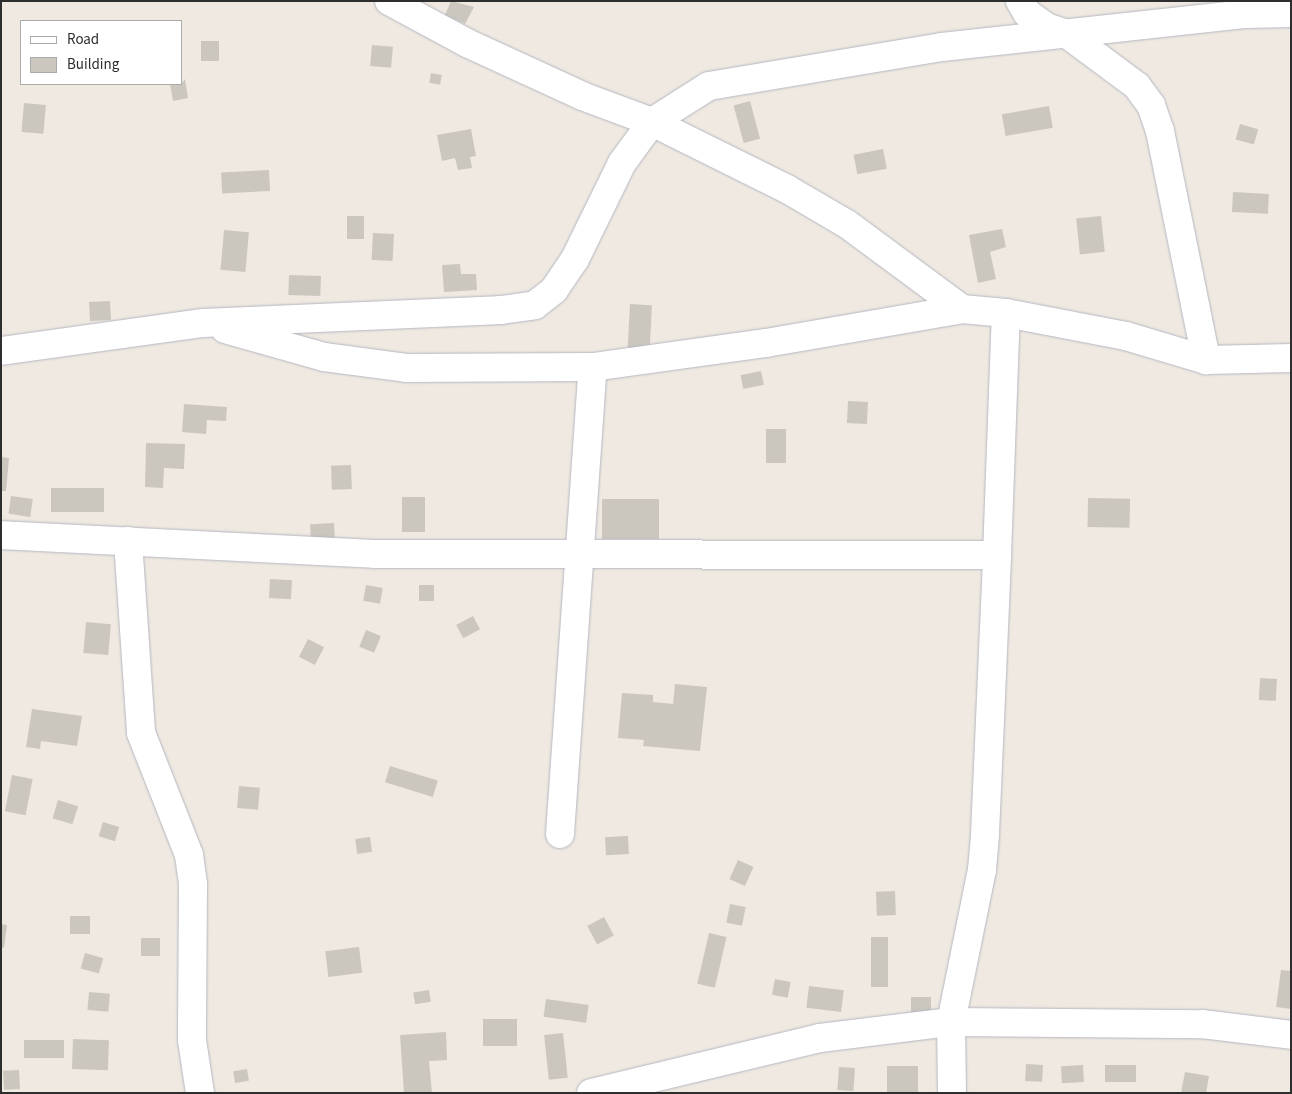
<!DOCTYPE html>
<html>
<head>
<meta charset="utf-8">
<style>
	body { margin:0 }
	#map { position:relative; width:1292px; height:1094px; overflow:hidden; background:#efe9e1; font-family:"Source Sans 3",sans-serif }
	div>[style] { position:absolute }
	.building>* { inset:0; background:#cbc7bf; transform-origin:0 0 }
	.roads { filter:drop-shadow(0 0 1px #b4b7c1) drop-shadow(0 0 1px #b4b7c1) }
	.street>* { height:28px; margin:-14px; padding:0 14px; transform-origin:14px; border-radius:14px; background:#fff }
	span { translate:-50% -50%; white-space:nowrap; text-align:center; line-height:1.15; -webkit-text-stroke:4px #fff; paint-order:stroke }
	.frame { position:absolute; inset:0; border:2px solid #2e2e2e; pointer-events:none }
	.legend { position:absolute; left:20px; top:20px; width:162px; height:65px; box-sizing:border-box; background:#fff; border:1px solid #ababab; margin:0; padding:6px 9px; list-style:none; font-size:15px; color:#2e2e2e }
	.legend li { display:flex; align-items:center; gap:10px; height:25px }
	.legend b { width:25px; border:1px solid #ababab }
</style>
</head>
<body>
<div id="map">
	<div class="building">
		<i style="clip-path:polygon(451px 1px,474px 7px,465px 24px,445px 15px)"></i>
		<i style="left:201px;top:41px;width:18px;height:20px"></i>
		<i style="left:372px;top:45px;width:21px;height:21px;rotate:5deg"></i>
		<i style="left:431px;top:73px;width:11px;height:10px;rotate:10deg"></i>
		<i style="clip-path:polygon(185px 79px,188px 98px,173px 101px,170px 84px,181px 84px)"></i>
		<i style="left:750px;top:101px;width:39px;height:17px;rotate:75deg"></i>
		<i style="left:24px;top:103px;width:22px;height:29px;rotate:5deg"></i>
		<i style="left:1049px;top:106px;width:22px;height:48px;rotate:80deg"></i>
		<i style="left:1240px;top:124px;width:19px;height:16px;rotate:16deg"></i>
		<i style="clip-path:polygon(471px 129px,476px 156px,470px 157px,472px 168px,458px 170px,455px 158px,442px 161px,437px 135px)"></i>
		<i style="left:883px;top:149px;width:20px;height:30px;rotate:79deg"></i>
		<i style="left:269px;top:170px;width:21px;height:48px;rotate:87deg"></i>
		<i style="left:1233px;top:192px;width:36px;height:20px;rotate:3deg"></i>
		<i style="left:347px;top:216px;width:17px;height:23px"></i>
		<i style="left:1101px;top:216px;width:36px;height:25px;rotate:84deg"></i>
		<i style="clip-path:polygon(1002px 229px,1006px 247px,990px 252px,996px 279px,978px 283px,969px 235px)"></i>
		<i style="left:224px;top:230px;width:25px;height:40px;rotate:5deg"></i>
		<i style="left:373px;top:233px;width:21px;height:27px;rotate:3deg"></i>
		<i style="clip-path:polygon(460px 264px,461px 274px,476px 274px,477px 290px,444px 292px,442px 265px)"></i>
		<i style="left:289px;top:275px;width:32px;height:20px;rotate:2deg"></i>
		<i style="left:110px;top:301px;width:19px;height:21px;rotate:87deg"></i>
		<i style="left:630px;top:304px;width:22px;height:48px;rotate:3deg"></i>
		<i style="left:761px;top:371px;width:14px;height:21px;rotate:78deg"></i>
		<i style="left:848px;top:401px;width:20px;height:22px;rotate:3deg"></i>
		<i style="clip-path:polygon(184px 404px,227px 407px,226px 421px,207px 420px,206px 434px,182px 432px)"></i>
		<i style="left:766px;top:429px;width:20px;height:34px"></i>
		<i style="clip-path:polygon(146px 443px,185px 444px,184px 469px,164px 468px,163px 488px,145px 487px)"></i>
		<i style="clip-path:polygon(1px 457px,9px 458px,6px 491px,1px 491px)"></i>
		<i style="left:351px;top:465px;width:24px;height:20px;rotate:88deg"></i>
		<i style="left:51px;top:488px;width:53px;height:24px"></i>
		<i style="left:11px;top:496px;width:22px;height:18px;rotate:8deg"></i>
		<i style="left:402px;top:497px;width:23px;height:35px"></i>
		<i style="left:1088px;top:498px;width:42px;height:29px;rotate:1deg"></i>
		<i style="left:602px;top:499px;width:57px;height:40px"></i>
		<i style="left:334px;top:523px;width:18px;height:24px;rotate:87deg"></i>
		<i style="left:270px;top:579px;width:22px;height:19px;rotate:3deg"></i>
		<i style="left:366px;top:585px;width:17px;height:16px;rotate:10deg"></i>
		<i style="left:419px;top:585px;width:15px;height:16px"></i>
		<i style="left:473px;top:616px;width:15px;height:19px;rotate:62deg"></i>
		<i style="left:86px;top:622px;width:25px;height:31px;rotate:5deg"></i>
		<i style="left:366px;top:630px;width:16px;height:18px;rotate:22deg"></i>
		<i style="left:308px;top:639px;width:18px;height:20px;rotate:27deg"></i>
		<i style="left:1260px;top:678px;width:17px;height:22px;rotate:3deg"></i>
		<i style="clip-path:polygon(675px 684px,707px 687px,700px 751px,643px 746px,644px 740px,618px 738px,622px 693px,653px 695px,653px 702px,673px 704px)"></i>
		<i style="clip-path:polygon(32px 709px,82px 716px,77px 746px,41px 741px,40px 749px,26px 747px)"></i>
		<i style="left:390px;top:766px;width:50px;height:17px;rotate:17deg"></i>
		<i style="left:12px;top:775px;width:21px;height:37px;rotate:11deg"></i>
		<i style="left:239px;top:786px;width:21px;height:22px;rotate:5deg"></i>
		<i style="left:58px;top:800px;width:21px;height:19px;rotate:17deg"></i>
		<i style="left:103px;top:822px;width:17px;height:15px;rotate:17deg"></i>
		<i style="left:628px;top:836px;width:18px;height:23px;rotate:87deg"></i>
		<i style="left:370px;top:837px;width:15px;height:15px;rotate:82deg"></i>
		<i style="left:738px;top:860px;width:17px;height:21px;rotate:24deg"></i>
		<i style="left:895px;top:891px;width:24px;height:19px;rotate:88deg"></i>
		<i style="left:730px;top:904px;width:16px;height:19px;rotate:11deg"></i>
		<i style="left:70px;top:916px;width:20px;height:18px"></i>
		<i style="left:604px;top:917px;width:21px;height:19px;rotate:62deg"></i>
		<i style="clip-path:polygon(1px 924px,7px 925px,4px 948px,1px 947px)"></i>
		<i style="left:709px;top:933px;width:18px;height:52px;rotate:13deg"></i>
		<i style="left:871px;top:937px;width:17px;height:50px"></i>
		<i style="left:141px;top:938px;width:19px;height:18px"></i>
		<i style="left:359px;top:947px;width:26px;height:34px;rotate:83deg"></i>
		<i style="left:85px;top:953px;width:19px;height:16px;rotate:16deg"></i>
		<i style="clip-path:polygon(1281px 970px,1291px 971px,1291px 1009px,1276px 1007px)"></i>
		<i style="left:775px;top:979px;width:16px;height:16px;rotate:11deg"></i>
		<i style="left:809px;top:986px;width:35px;height:22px;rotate:7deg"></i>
		<i style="left:429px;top:990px;width:12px;height:16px;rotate:81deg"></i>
		<i style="left:89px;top:992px;width:21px;height:18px;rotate:5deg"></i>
		<i style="left:911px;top:997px;width:20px;height:15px"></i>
		<i style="left:546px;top:999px;width:43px;height:18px;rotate:8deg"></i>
		<i style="left:517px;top:1019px;width:27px;height:34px;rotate:90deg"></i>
		<i style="clip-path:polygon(446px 1032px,447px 1060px,429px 1061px,432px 1093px,404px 1093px,400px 1035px)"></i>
		<i style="left:563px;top:1033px;width:45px;height:19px;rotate:84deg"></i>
		<i style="left:73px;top:1039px;width:36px;height:30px;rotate:2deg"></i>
		<i style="left:64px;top:1040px;width:18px;height:40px;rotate:90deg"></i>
		<i style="left:1026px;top:1064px;width:17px;height:17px;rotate:3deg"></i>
		<i style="left:1083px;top:1065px;width:17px;height:22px;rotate:87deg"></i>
		<i style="left:1136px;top:1065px;width:17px;height:31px;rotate:90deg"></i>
		<i style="left:918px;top:1066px;width:27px;height:31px;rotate:90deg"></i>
		<i style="left:839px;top:1067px;width:16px;height:23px;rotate:4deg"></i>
		<i style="left:247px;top:1069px;width:12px;height:14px;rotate:81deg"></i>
		<i style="left:19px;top:1070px;width:19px;height:16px;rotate:87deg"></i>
		<i style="clip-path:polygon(1185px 1072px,1209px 1076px,1206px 1093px,1181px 1093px)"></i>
	</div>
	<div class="roads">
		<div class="street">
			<i style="left:389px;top:1px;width:89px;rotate:28.3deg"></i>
			<i style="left:467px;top:43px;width:127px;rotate:24.7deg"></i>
			<i style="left:582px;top:96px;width:75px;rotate:20.4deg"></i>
			<i style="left:652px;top:122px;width:151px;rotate:26.4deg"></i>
			<i style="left:787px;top:189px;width:69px;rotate:30.3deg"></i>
			<i style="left:847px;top:224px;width:143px;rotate:36.5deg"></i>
			<i style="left:1020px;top:1px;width:14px;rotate:60deg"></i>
			<i style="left:1027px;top:13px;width:24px;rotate:36deg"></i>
			<i style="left:1046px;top:27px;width:22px;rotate:18deg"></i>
			<i style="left:1067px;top:34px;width:87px;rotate:36.6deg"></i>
			<i style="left:1137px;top:86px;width:24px;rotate:54deg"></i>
			<i style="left:1151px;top:105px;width:28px;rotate:71deg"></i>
			<i style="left:1160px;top:131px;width:234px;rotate:78.6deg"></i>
			<i style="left:225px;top:329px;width:103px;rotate:15.8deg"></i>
			<i style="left:324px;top:357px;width:83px;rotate:7.6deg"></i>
			<i style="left:406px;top:368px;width:187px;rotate:-0.3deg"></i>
			<i style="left:593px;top:367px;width:175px;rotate:-7.9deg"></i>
			<i style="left:766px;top:343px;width:199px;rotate:-9.8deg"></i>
			<i style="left:962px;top:309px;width:44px;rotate:5.2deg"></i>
			<i style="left:1006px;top:313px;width:122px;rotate:10.9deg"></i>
			<i style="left:1126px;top:336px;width:84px;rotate:16.7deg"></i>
			<i style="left:1206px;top:360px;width:85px;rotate:-1.3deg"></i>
			<i style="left:1px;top:351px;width:204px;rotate:-7.9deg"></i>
			<i style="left:203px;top:323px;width:298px;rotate:-2.5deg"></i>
			<i style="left:501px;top:310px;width:34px;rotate:-8deg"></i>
			<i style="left:535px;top:305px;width:24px;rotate:-38deg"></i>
			<i style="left:554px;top:290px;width:37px;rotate:-56deg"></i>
			<i style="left:575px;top:259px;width:107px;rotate:-63.9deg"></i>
			<i style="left:622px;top:163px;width:51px;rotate:-53.8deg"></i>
			<i style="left:652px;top:122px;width:67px;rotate:-32.3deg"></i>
			<i style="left:709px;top:86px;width:236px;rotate:-9.5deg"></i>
			<i style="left:942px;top:47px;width:306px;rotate:-6.2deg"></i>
			<i style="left:1246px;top:14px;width:45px;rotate:-1.3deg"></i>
			<i style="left:1px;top:535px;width:374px;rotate:2.9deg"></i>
			<i style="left:375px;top:554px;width:622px;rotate:0.09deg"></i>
			<i style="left:997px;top:555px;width:242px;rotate:-87.9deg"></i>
			<i style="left:128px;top:541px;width:192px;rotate:86.1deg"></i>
			<i style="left:141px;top:733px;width:131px;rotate:68.5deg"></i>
			<i style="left:189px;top:855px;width:30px;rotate:82deg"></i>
			<i style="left:193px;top:885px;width:155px;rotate:90.4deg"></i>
			<i style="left:192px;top:1040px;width:54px;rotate:81.4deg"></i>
			<i style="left:560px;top:834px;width:468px;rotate:-86deg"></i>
			<i style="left:591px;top:1093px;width:236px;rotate:-13.5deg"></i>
			<i style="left:820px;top:1038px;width:132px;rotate:-7deg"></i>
			<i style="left:951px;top:1022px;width:251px;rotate:0.5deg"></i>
			<i style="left:1202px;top:1024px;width:90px;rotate:7deg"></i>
			<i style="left:952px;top:1093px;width:71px;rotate:-90.8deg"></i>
			<i style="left:951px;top:1022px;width:155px;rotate:-78.5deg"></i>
			<i style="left:982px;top:870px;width:36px;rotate:-85deg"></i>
			<i style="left:985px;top:834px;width:279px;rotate:-87.5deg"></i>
		</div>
	</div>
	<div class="frame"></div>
	<ul class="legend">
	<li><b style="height:6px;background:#fff"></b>Road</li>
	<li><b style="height:14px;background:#cbc7bf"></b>Building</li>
	</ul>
</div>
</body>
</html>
